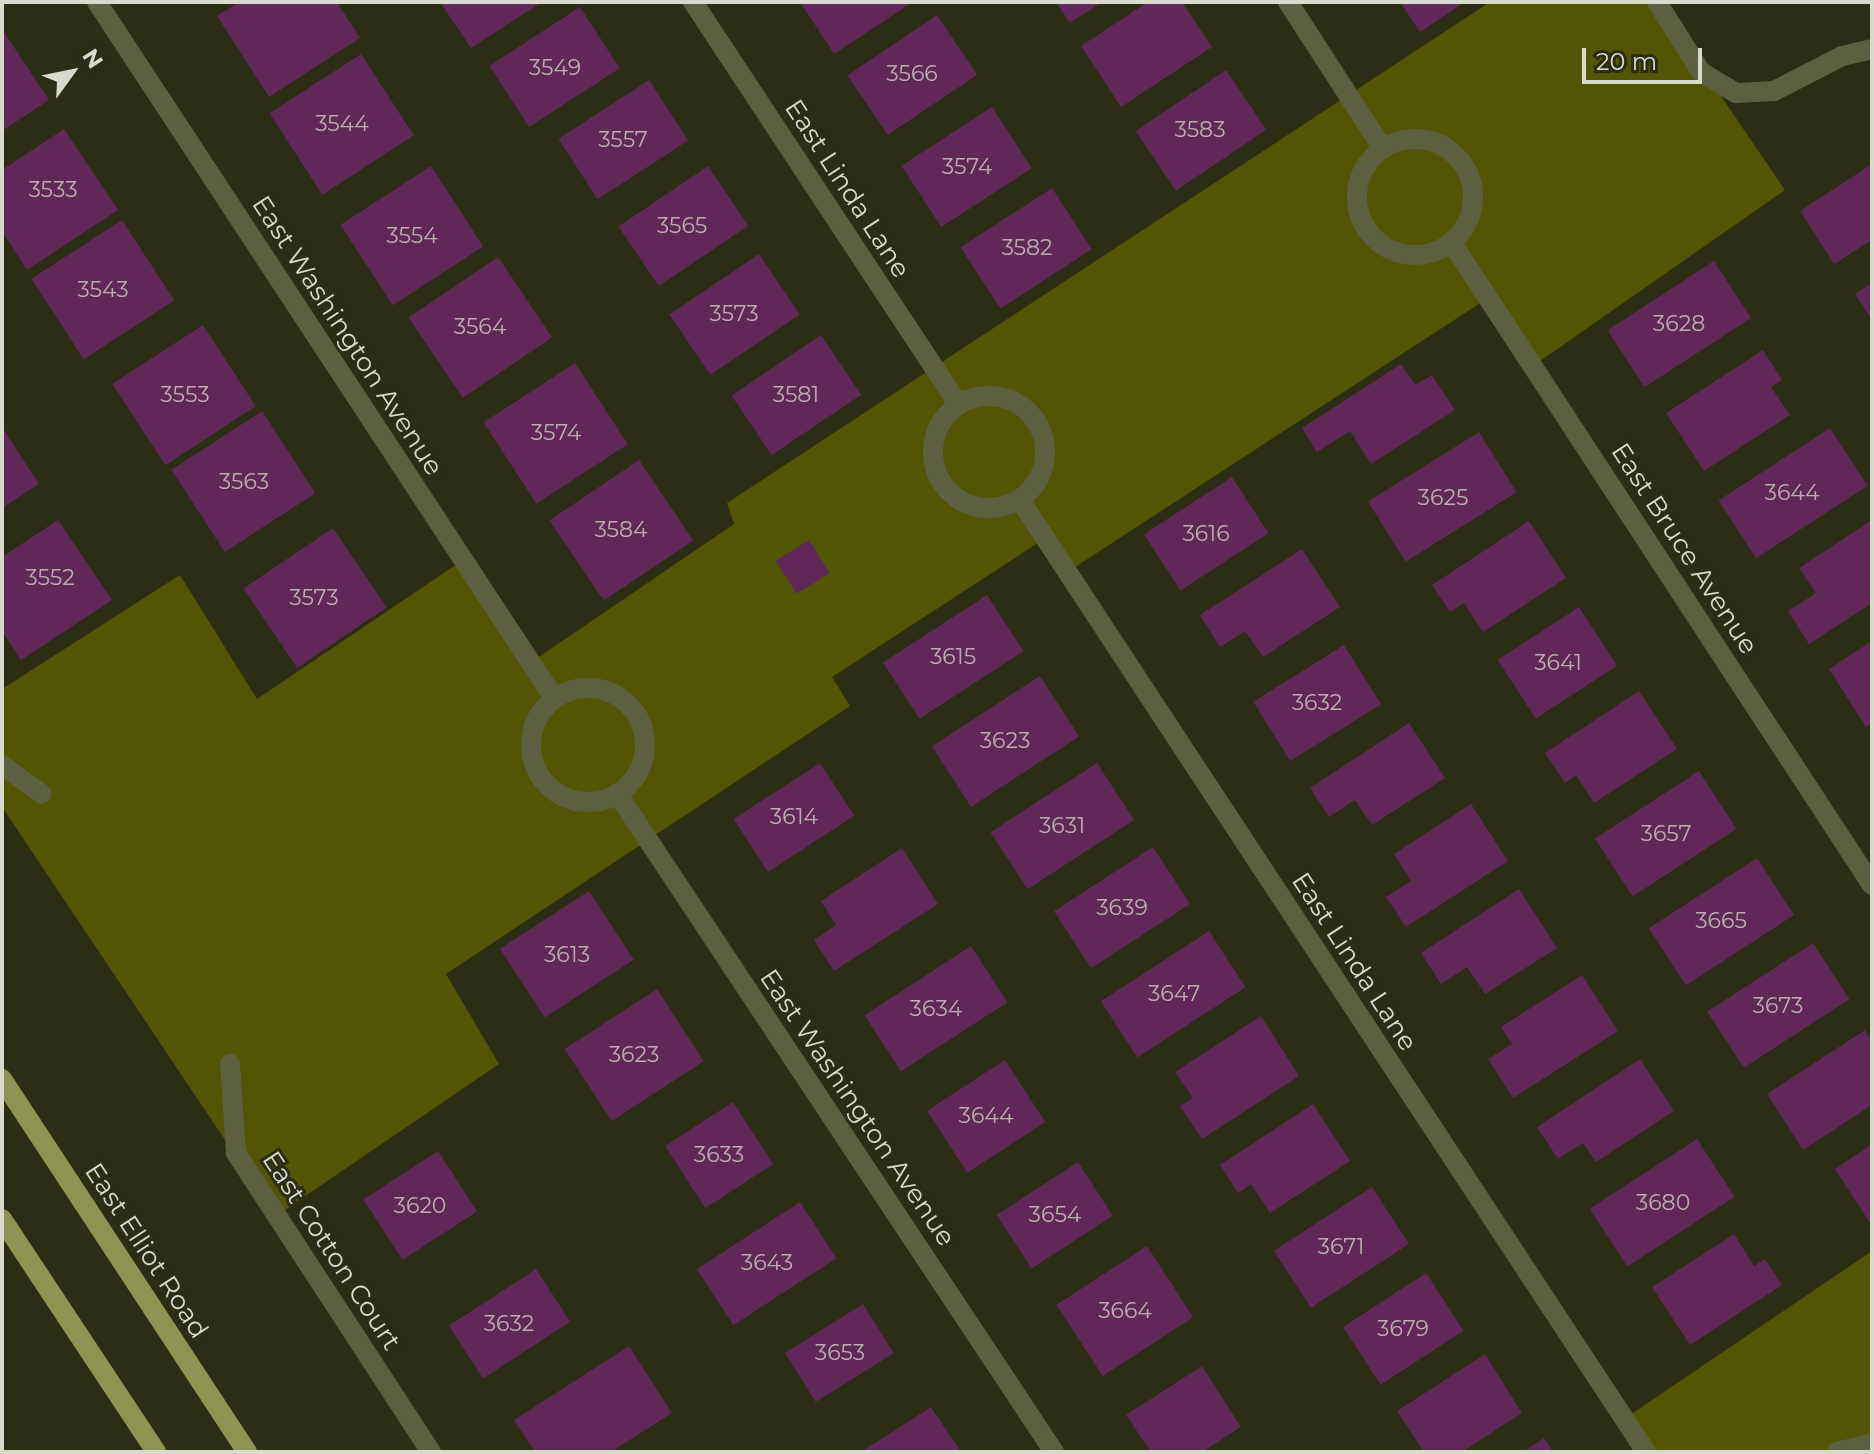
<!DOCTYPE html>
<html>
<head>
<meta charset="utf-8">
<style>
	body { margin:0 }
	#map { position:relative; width:1874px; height:1454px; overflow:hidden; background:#2b2d14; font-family:Montserrat,sans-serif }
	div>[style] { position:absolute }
	.green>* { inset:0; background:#525501 }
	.building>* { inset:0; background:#5f2858; transform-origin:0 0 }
	.minor>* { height:20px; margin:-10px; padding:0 10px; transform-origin:10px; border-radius:10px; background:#5d6040 }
	.minor>.ring { margin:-10px; padding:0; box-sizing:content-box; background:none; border:20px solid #5d6040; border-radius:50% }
	.major>* { height:20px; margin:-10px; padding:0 10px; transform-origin:10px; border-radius:10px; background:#8f9351 }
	span { translate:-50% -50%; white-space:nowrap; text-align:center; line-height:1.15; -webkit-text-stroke:6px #2b2d14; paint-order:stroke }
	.number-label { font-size:22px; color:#baaeae }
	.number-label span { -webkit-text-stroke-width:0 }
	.street-label { font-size:26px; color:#d8dacb }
	.frame { position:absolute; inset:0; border:4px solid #d8dacb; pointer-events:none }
	.north { position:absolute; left:32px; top:32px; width:80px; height:80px; -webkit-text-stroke:6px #2b2d14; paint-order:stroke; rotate:57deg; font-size:22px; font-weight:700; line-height:32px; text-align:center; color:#d8dacb }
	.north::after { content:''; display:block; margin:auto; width:28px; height:36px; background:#d8dacb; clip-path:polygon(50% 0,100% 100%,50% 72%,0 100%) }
	.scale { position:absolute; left:1582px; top:48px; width:120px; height:36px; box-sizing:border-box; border:4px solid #d8dacb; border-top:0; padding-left:10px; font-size:24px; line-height:28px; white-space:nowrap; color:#d8dacb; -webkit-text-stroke:6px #2b2d14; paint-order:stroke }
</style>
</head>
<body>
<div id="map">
	<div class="green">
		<i style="clip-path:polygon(1490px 2px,1657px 2px,1785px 190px,1533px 366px,1488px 298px,1066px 573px,1044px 539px,832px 677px,850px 706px,446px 974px,499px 1064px,276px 1216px,2px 807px,2px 689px,180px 575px,257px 699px,463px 560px,530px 663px,734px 524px,727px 503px)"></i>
		<i style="clip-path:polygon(1872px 1251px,1872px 1452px,1646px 1452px,1624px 1419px)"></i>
	</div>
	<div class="building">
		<i style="clip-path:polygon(239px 2px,337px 2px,360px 38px,269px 97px,217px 16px)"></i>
		<i style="clip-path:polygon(440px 2px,542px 2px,471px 48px)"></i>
		<i style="clip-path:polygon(800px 2px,913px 2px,834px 54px)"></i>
		<i style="clip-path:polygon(1056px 2px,1102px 2px,1070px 23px)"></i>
		<i style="clip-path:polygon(1148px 2px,1182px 2px,1212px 47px,1121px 107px,1081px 46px)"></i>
		<i style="clip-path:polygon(1400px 2px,1465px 2px,1420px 32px)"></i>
		<i style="left:580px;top:7px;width:73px;height:108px;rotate:57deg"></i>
		<i style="left:937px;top:15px;width:72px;height:108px;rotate:56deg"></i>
		<i style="clip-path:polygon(2px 29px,49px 100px,2px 131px)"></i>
		<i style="left:361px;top:54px;width:97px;height:109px;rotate:57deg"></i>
		<i style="left:1226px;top:70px;width:72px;height:109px;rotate:56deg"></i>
		<i style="left:649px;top:80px;width:72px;height:108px;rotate:57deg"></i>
		<i style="left:992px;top:107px;width:73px;height:108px;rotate:57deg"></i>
		<i style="clip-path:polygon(64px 129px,118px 210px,27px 270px,2px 231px,2px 170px)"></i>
		<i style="clip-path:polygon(1872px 164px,1872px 240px,1834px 264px,1800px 211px)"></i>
		<i style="left:431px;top:166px;width:96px;height:108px;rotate:57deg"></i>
		<i style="left:708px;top:166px;width:72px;height:108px;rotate:56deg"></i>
		<i style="left:1052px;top:188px;width:73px;height:109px;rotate:57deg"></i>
		<i style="left:122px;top:220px;width:96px;height:108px;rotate:57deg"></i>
		<i style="left:759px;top:254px;width:73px;height:108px;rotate:56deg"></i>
		<i style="left:498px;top:257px;width:97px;height:108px;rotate:56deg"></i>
		<i style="left:1714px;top:261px;width:68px;height:127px;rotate:57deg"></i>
		<i style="clip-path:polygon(1872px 283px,1872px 320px,1855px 294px)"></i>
		<i style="left:203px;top:325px;width:97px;height:108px;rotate:57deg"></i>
		<i style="left:821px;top:335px;width:72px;height:108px;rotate:56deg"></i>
		<i style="clip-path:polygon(1763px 350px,1782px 380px,1771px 387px,1790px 415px,1704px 471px,1666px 413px)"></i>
		<i style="left:575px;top:363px;width:97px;height:109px;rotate:57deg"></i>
		<i style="clip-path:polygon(1401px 364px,1415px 385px,1432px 375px,1455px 410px,1371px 464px,1350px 431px,1317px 452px,1302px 428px)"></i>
		<i style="left:262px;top:411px;width:98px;height:108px;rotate:57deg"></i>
		<i style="clip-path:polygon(2px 427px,39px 484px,2px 508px)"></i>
		<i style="left:1830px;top:428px;width:69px;height:133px;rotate:57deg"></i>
		<i style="left:1479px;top:432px;width:71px;height:131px;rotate:58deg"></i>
		<i style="left:639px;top:460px;width:97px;height:108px;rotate:56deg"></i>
		<i style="left:1232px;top:477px;width:67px;height:105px;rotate:57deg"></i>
		<i style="clip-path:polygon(58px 520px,112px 600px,21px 660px,2px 631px,2px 557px)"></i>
		<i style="clip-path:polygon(1872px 520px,1872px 603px,1809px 644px,1788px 611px,1816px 593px,1799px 568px)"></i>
		<i style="clip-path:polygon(1529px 521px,1566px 578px,1483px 632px,1464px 603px,1450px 612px,1432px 585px)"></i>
		<i style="left:333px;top:528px;width:96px;height:108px;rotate:56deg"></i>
		<i style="left:809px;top:540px;width:39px;height:39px;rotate:58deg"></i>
		<i style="clip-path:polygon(1302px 549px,1340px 607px,1263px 657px,1245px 631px,1220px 647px,1200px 615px)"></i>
		<i style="left:987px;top:595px;width:67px;height:124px;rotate:57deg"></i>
		<i style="left:1579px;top:607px;width:70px;height:97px;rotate:57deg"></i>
		<i style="clip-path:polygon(1872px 641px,1872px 723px,1866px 727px,1829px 669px)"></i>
		<i style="left:1344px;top:645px;width:70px;height:107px;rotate:58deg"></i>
		<i style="left:1040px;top:676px;width:72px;height:129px;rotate:57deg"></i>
		<i style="clip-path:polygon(1639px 691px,1677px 749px,1594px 803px,1576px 775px,1565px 783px,1545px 753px)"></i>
		<i style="clip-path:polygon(1409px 723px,1445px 778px,1372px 825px,1355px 800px,1329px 817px,1310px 788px)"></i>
		<i style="left:820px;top:763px;width:63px;height:103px;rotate:57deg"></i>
		<i style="left:1097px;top:763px;width:68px;height:127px;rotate:57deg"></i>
		<i style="left:1699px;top:771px;width:69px;height:124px;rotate:57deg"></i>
		<i style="clip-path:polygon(1471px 804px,1508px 861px,1406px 927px,1386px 897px,1411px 881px,1394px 854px)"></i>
		<i style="left:1153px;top:847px;width:68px;height:118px;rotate:57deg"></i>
		<i style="clip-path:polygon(902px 848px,938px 904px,834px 971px,814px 940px,836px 925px,821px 901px)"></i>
		<i style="left:1757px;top:858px;width:68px;height:129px;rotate:57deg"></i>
		<i style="clip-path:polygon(1519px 889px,1557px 948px,1485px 994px,1467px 967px,1441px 984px,1421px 953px)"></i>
		<i style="left:589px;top:891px;width:82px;height:106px;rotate:57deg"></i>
		<i style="left:1209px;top:931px;width:67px;height:129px;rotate:57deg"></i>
		<i style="left:1813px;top:943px;width:67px;height:126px;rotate:57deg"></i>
		<i style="left:971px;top:946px;width:67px;height:127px;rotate:57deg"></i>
		<i style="clip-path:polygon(1582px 975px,1618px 1031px,1513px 1098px,1488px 1059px,1512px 1044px,1501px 1027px)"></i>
		<i style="left:657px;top:989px;width:86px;height:110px;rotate:57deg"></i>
		<i style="clip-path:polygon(1261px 1016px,1299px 1076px,1202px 1139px,1180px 1106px,1193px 1098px,1175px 1072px)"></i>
		<i style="clip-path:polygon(1865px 1030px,1872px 1042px,1872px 1105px,1803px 1150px,1767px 1094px)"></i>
		<i style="clip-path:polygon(1640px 1059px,1674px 1111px,1596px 1162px,1583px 1143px,1558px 1159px,1537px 1127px)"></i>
		<i style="left:1005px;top:1060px;width:74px;height:93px;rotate:57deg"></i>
		<i style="left:733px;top:1102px;width:74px;height:81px;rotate:57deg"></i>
		<i style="clip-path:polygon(1313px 1104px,1350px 1161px,1270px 1213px,1251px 1184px,1238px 1193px,1220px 1165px)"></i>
		<i style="left:1697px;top:1139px;width:69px;height:128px;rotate:57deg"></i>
		<i style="clip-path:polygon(1872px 1144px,1872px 1226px,1835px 1169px)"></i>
		<i style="left:438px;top:1151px;width:72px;height:89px;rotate:57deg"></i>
		<i style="left:1078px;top:1162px;width:64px;height:97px;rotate:57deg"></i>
		<i style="left:1372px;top:1187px;width:68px;height:117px;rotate:57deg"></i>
		<i style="left:800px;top:1202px;width:67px;height:123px;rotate:57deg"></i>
		<i style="clip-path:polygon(1734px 1234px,1754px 1266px,1765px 1259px,1782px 1285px,1690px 1345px,1652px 1287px)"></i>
		<i style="left:1147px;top:1246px;width:85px;height:108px;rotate:57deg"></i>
		<i style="left:536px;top:1269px;width:63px;height:104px;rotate:57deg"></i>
		<i style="left:1426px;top:1273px;width:69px;height:99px;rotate:57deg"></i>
		<i style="left:863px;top:1304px;width:58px;height:92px;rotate:58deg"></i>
		<i style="clip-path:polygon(629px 1346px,672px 1413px,611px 1452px,535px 1452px,514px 1420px)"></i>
		<i style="clip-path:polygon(1485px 1354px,1522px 1413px,1462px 1452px,1424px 1452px,1397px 1411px)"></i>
		<i style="clip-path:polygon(1202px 1366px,1241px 1427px,1202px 1452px,1151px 1452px,1126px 1415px)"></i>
		<i style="clip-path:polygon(931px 1407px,961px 1452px,861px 1452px)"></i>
		<i style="clip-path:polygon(1544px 1438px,1553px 1452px,1523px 1452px)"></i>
	</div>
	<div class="minor">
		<i style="left:97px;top:2px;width:833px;rotate:56.71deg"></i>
		<i style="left:693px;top:2px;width:481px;rotate:56.6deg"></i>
		<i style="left:1288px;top:2px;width:175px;rotate:57.1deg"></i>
		<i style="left:1657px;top:2px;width:83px;rotate:57.8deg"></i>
		<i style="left:1701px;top:72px;width:41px;rotate:31deg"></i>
		<i style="left:1736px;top:93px;width:38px;rotate:-3deg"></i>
		<i style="left:1774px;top:91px;width:76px;rotate:-27.2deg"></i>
		<i style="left:1842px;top:56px;width:31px;rotate:-13deg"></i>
		<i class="ring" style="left:1357px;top:139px;width:96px;height:96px"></i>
		<i style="left:1452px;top:243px;width:767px;rotate:56.81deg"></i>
		<i class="ring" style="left:933px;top:396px;width:92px;height:92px"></i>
		<i style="left:1020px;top:500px;width:1139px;rotate:56.67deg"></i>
		<i class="ring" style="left:531px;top:688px;width:94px;height:94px"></i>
		<i style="left:2px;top:765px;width:49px;rotate:35.9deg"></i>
		<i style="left:617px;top:793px;width:791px;rotate:56.45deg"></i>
		<i style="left:230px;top:1064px;width:89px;rotate:86.1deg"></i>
		<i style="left:236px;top:1153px;width:357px;rotate:56.9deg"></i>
		<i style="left:1837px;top:1452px;width:36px;rotate:-14deg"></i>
	</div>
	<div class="major">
		<i style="left:2px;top:1079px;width:446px;rotate:56.7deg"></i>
		<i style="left:2px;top:1219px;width:279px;rotate:56.5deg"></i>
	</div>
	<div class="number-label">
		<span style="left:555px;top:68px">3549</span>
		<span style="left:912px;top:74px">3566</span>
		<span style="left:342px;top:124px">3544</span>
		<span style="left:1200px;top:130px">3583</span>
		<span style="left:623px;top:140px">3557</span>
		<span style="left:967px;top:167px">3574</span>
		<span style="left:53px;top:190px">3533</span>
		<span style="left:682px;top:226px">3565</span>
		<span style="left:412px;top:236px">3554</span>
		<span style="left:1027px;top:248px">3582</span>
		<span style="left:103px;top:290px">3543</span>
		<span style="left:734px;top:314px">3573</span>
		<span style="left:1679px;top:324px">3628</span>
		<span style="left:480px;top:327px">3564</span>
		<span style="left:185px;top:395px">3553</span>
		<span style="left:796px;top:395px">3581</span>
		<span style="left:556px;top:433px">3574</span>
		<span style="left:244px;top:482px">3563</span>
		<span style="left:1792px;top:493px">3644</span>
		<span style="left:1443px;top:498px">3625</span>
		<span style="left:621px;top:530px">3584</span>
		<span style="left:1206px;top:534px">3616</span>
		<span style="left:50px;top:578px">3552</span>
		<span style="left:314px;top:598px">3573</span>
		<span style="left:953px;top:657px">3615</span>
		<span style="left:1558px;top:663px">3641</span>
		<span style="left:1317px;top:703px">3632</span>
		<span style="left:1005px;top:741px">3623</span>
		<span style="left:794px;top:817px">3614</span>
		<span style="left:1062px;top:826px">3631</span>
		<span style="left:1666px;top:834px">3657</span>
		<span style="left:1122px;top:908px">3639</span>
		<span style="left:1721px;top:921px">3665</span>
		<span style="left:567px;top:955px">3613</span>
		<span style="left:1174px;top:994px">3647</span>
		<span style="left:1778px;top:1006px">3673</span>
		<span style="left:936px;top:1009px">3634</span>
		<span style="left:634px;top:1055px">3623</span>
		<span style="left:986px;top:1116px">3644</span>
		<span style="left:719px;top:1155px">3633</span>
		<span style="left:1663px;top:1203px">3680</span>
		<span style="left:420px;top:1206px">3620</span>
		<span style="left:1055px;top:1215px">3654</span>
		<span style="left:1341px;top:1247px">3671</span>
		<span style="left:767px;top:1263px">3643</span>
		<span style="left:1125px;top:1311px">3664</span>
		<span style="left:509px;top:1324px">3632</span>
		<span style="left:1403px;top:1329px">3679</span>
		<span style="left:840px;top:1353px">3653</span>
	</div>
	<div class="street-label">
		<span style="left:847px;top:189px;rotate:57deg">East Linda Lane</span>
		<span style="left:347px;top:336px;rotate:57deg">East Washington Avenue</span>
		<span style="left:1684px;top:549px;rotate:57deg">East Bruce Avenue</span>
		<span style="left:1354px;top:962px;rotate:57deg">East Linda Lane</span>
		<span style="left:857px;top:1108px;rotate:56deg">East Washington Avenue</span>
		<span style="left:146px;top:1251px;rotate:57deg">East Elliot Road</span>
		<span style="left:331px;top:1251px;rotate:57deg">East Cotton Court</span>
	</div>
	<div class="frame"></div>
	<div class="north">N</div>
	<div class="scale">20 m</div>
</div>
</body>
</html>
